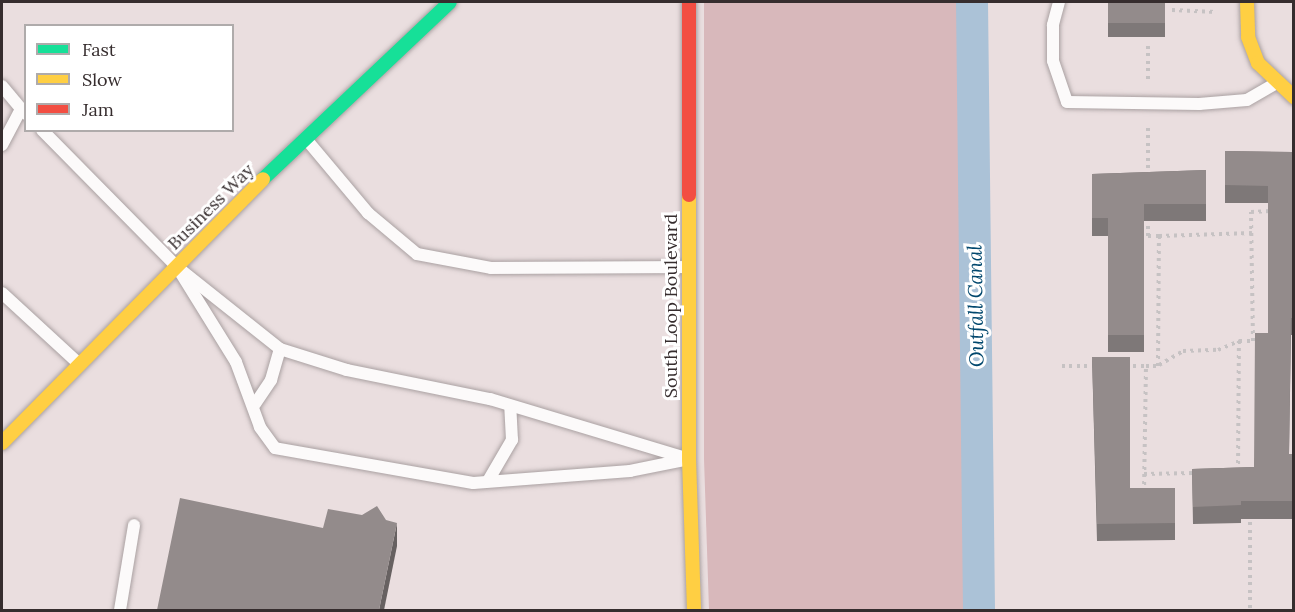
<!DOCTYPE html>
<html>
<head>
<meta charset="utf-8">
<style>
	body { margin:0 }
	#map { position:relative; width:1295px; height:612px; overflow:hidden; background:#eadedf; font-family:Lora,serif }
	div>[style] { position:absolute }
	.forest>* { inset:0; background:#d8b8bb }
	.canal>* { height:32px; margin:-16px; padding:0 16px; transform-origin:16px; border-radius:16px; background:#abc2d7 }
	.path>* { height:4px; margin-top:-2px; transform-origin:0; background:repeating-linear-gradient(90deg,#c6c2c3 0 3px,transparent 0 7.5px) }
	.roads { filter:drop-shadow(0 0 2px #aaa1a2) drop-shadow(0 0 2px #aaa1a2) }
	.lane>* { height:12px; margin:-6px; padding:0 6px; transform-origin:6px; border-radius:6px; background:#fcfafa }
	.fast>* { height:14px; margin:-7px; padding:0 7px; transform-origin:7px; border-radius:7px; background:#16e098 }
	.slow>* { height:14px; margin:-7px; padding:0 7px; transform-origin:7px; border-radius:7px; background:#ffcf43 }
	.jam>* { height:14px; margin:-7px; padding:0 7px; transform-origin:7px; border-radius:7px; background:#f24e42 }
	.wall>* { inset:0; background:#7e7878; transform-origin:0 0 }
	.shaded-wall>* { inset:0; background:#676161 }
	.building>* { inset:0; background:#938b8b; transform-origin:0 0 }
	span { translate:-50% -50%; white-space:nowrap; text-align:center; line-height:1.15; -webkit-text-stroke:6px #fff; paint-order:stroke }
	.street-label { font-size:18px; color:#362d2e }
	.water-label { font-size:20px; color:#01476d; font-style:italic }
	.frame { position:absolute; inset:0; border:3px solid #362d2e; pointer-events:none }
	.legend { position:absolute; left:24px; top:24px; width:210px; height:108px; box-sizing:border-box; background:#fff; border:2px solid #afabab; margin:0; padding:8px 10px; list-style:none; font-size:18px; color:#362d2e }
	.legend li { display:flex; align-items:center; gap:12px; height:30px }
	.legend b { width:30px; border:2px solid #afabab }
</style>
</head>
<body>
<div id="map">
	<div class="forest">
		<i style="clip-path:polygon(704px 2px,965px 2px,969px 610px,709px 610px,704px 459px)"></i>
	</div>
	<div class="canal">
		<i style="left:972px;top:2px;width:608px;rotate:89.34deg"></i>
	</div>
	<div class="path">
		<i style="left:1172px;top:10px;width:44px;rotate:2.6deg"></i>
		<i style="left:1148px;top:46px;width:37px;rotate:90deg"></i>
		<i style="left:1148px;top:176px;width:52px;rotate:-90deg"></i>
		<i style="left:1159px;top:236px;width:93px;rotate:-1.8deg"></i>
		<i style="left:1253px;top:341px;width:129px;rotate:-90.9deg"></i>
		<i style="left:1251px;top:212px;width:20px;rotate:-3deg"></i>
		<i style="left:1159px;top:365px;width:28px;rotate:-30deg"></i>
		<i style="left:1183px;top:351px;width:35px;rotate:-2deg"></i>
		<i style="left:1218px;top:350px;width:23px;rotate:-23deg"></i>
		<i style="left:1239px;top:341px;width:15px"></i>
		<i style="left:1062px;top:366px;width:33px"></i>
		<i style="left:1126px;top:366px;width:20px"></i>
		<i style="left:1238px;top:471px;width:130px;rotate:-89.6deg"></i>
		<i style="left:1144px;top:474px;width:50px;rotate:-1.1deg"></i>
		<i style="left:1144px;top:492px;width:126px;rotate:-89.1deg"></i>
		<i style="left:1146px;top:366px;width:12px"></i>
		<i style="left:1158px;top:366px;width:130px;rotate:-89.6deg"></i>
		<i style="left:1159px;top:236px;width:11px;rotate:180deg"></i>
		<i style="left:1148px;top:236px;width:19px;rotate:-90deg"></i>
		<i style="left:1250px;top:515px;width:95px;rotate:90deg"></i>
	</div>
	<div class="roads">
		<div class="lane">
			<i style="left:1059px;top:2px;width:24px;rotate:105deg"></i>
			<i style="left:1053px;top:25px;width:36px;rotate:90deg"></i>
			<i style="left:1053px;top:61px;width:43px;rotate:71.1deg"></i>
			<i style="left:1067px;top:102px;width:132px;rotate:0.9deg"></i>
			<i style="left:1199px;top:104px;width:48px;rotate:-4.8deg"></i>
			<i style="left:1247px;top:100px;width:34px;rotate:-30deg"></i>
			<i style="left:2px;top:86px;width:30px;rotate:50deg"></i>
			<i style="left:42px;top:130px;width:191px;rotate:45.4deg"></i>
			<i style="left:306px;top:139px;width:97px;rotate:50deg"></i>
			<i style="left:368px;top:213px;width:64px;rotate:39.9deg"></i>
			<i style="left:417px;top:254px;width:75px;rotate:10.7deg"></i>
			<i style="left:491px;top:268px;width:197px;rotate:-0.3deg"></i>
			<i style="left:2px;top:145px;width:41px;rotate:-62.2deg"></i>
			<i style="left:21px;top:109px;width:7px;rotate:45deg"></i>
			<i style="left:177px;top:267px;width:132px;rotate:38.5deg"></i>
			<i style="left:280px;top:349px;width:70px;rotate:17.4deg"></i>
			<i style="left:347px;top:370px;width:146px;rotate:11.5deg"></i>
			<i style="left:490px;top:399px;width:208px;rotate:16.8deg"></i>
			<i style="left:689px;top:459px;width:60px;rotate:168.5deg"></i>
			<i style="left:630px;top:471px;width:157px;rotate:175.6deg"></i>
			<i style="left:473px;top:483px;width:201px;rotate:-170deg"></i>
			<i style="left:275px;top:448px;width:26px;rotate:-126deg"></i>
			<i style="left:260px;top:427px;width:69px;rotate:-110.3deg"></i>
			<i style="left:236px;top:362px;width:112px;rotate:-121.8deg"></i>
			<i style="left:2px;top:293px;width:103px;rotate:42.6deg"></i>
			<i style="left:255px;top:404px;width:29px;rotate:-56deg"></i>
			<i style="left:271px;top:380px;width:32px;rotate:-74deg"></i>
			<i style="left:488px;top:481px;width:48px;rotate:-59.7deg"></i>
			<i style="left:512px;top:440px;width:33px;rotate:-93deg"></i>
			<i style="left:120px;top:610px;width:86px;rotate:-80.6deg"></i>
		</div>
		<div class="fast">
			<i style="left:263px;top:179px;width:257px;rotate:-43.4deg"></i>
		</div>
		<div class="slow">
			<i style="left:1247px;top:2px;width:35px;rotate:88deg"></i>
			<i style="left:1248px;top:37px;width:28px;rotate:69deg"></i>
			<i style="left:1258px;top:63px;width:50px;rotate:43.4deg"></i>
			<i style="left:689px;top:195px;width:264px;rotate:90deg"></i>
			<i style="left:689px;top:459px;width:151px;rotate:88.1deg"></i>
			<i style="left:2px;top:443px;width:371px;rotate:-45.3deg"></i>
		</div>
		<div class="jam">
			<i style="left:689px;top:2px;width:193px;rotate:90deg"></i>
		</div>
	</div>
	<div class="wall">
		<i style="left:1108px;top:2px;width:57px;height:35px"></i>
		<i style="clip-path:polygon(1225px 151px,1293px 152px,1293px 335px,1291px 335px,1289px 454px,1293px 454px,1293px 519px,1241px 519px,1241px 523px,1193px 524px,1192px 469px,1254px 467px,1268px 333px,1268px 203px,1225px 203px)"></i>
		<i style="clip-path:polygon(1206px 170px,1206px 221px,1144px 221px,1144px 352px,1108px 352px,1108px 236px,1092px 236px,1092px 174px)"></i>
		<i style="clip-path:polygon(1092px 357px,1130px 488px,1175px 488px,1175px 540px,1097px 541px)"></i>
	</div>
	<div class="shaded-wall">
		<i style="clip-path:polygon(397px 523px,397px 546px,384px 610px,379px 610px)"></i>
	</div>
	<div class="building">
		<i style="left:1108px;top:2px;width:57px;height:21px"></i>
		<i style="clip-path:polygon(1225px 151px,1293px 152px,1293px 318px,1291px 318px,1289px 454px,1293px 454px,1293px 501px,1241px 501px,1241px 505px,1193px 507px,1192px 469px,1254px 467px,1255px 333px,1268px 333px,1268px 186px,1225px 185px)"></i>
		<i style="clip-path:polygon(1206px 170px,1206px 204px,1144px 204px,1144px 335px,1108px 335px,1108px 218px,1092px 218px,1092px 174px)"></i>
		<i style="clip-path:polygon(1092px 357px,1130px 357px,1130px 488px,1175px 488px,1175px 523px,1097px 524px)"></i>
		<i style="clip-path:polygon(180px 498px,323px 528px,328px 509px,362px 515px,377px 506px,386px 520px,397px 523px,379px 610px,157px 610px)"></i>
	</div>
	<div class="street-label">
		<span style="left:211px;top:207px;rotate:-45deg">Business Way</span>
		<span style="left:671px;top:306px;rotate:-90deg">South Loop Boulevard</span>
	</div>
	<div class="water-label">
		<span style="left:975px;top:306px;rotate:-91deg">Outfall Canal</span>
	</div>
	<div class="frame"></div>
	<ul class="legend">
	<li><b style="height:8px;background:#16e098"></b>Fast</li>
	<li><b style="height:8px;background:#ffcf43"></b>Slow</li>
	<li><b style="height:8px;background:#f24e42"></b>Jam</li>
	</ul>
</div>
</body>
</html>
